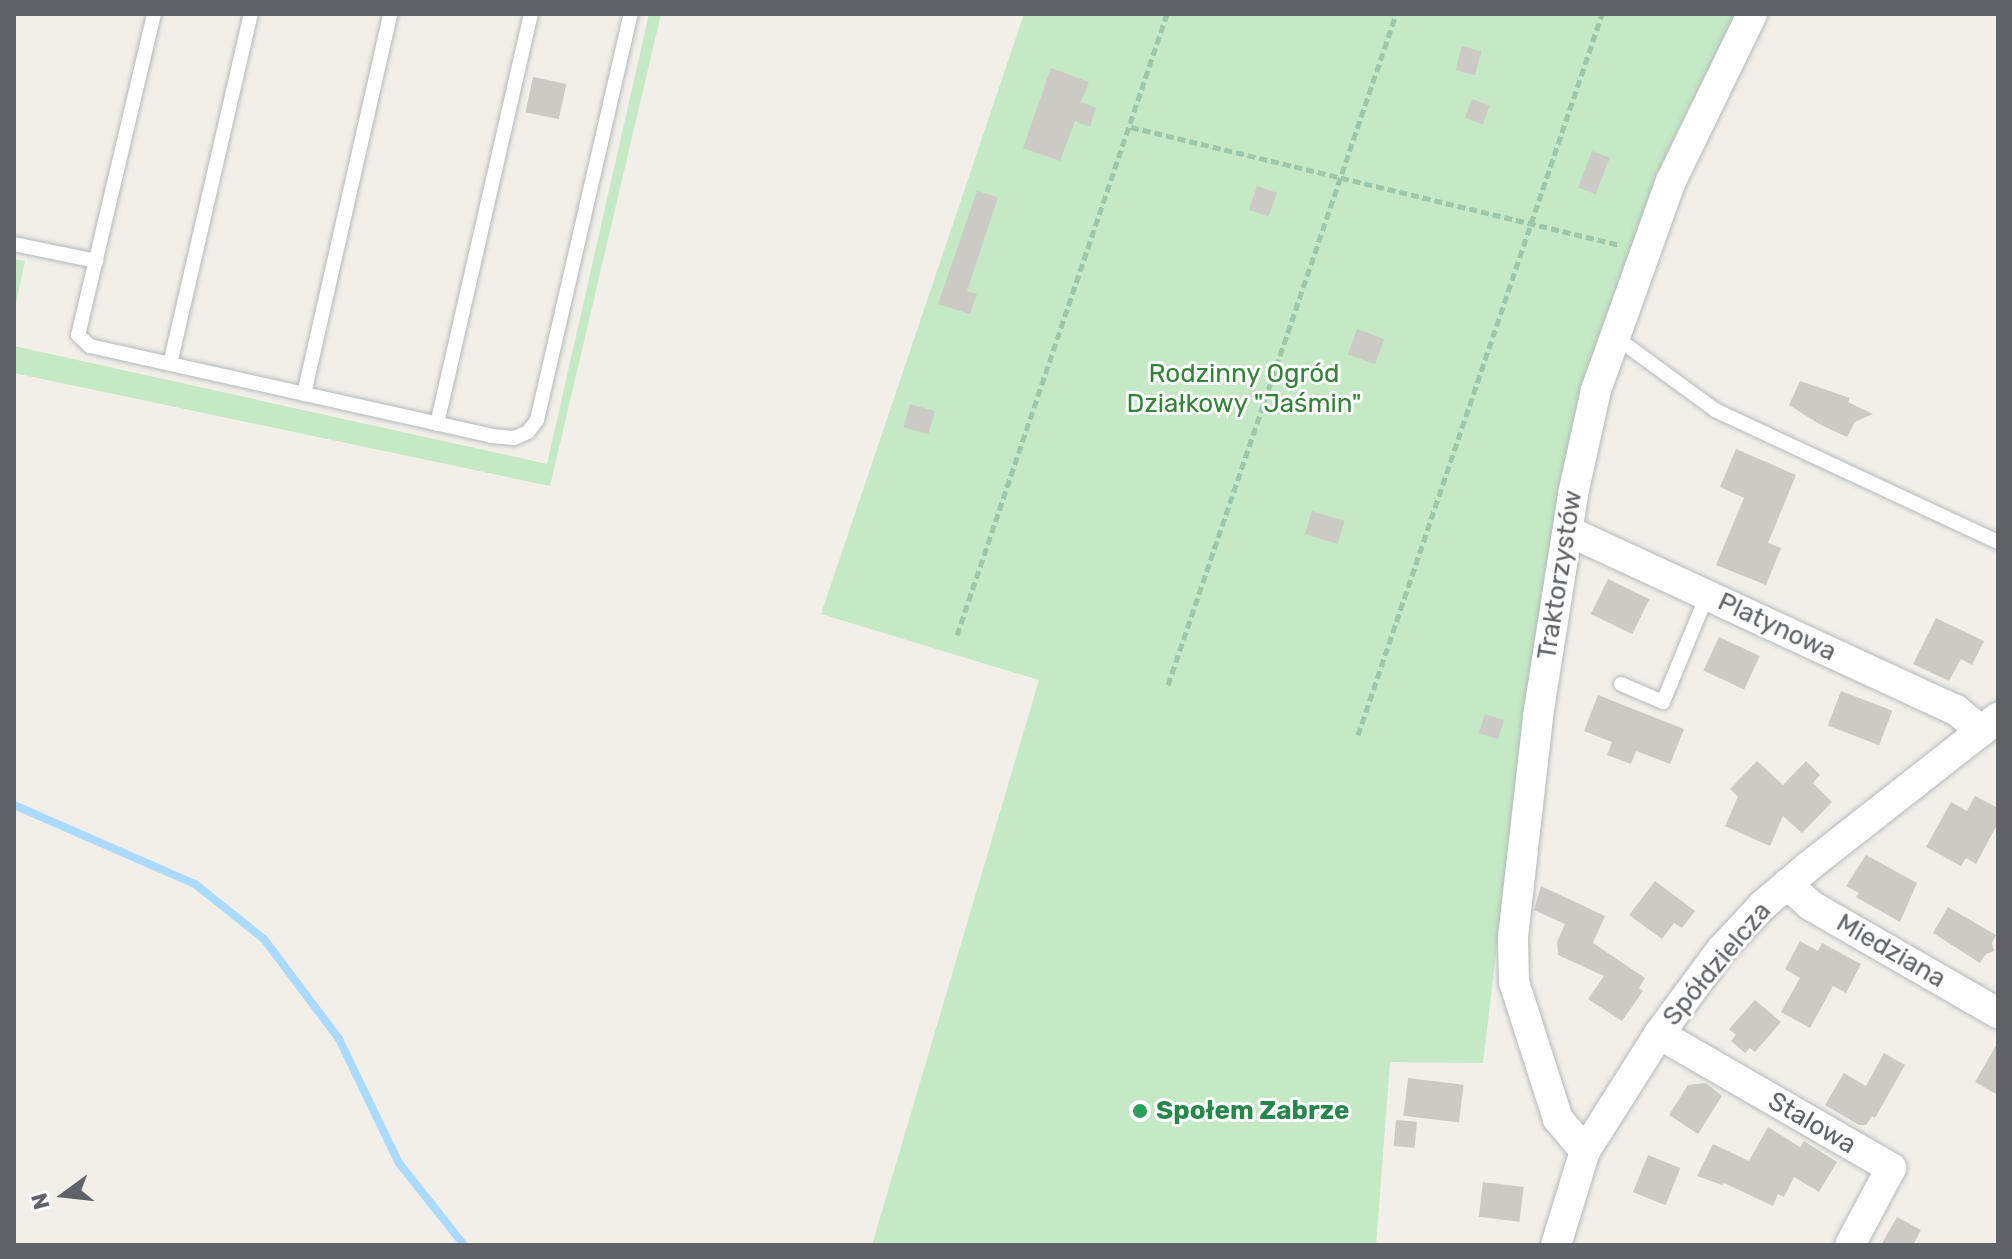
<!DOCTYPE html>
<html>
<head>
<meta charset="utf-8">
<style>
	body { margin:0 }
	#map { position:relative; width:2012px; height:1259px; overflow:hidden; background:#f1efe8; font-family:Rubik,sans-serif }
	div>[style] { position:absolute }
	.green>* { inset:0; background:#c5e8c5 }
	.stream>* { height:8px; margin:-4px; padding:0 4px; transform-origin:4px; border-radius:4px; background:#aadaff }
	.building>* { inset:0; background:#cccac5; transform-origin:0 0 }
	.path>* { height:5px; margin-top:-2.5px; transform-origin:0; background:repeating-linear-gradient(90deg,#9cc7a9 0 8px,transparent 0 12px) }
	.roads { filter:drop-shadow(0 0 2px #b5b8bc) drop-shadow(0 0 2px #b5b8bc) }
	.service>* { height:14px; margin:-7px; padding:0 7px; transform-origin:7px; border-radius:7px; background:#fff }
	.minor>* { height:30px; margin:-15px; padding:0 15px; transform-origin:15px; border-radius:15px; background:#fff }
	.dots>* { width:22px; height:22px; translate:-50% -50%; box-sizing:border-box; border:4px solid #fff; border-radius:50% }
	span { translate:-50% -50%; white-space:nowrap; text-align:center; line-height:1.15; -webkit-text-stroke:6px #fff; paint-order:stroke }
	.park-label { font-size:26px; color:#348238 }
	.street-label { font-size:26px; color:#5f6368 }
	.leisure-label { font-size:26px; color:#27864d; font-weight:700 }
	.left { translate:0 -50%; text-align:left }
	.frame { position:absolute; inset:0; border:16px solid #5f6368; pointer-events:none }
	.north { position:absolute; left:24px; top:1155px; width:80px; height:80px; -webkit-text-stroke:6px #fff; paint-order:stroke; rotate:255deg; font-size:22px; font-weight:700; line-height:32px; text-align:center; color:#5f6368 }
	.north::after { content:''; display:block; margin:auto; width:28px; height:36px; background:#5f6368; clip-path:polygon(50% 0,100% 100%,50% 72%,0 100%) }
</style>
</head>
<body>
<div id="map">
	<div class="green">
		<i style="clip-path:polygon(649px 14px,661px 14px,550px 486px,14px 373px,14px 346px,547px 464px)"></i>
		<i style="clip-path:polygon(1024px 14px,1737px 14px,1675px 135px,1571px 427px,1514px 801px,1483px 1063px,1390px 1062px,1376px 1245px,872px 1245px,1039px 680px,821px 614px)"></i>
		<i style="clip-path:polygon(14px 259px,25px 261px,14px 312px)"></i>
	</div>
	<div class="stream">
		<i style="left:14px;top:805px;width:197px;rotate:23.6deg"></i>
		<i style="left:195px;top:884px;width:88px;rotate:38.6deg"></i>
		<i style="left:264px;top:939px;width:125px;rotate:53.1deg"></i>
		<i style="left:339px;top:1039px;width:138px;rotate:64.2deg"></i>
		<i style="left:399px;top:1163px;width:105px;rotate:51.6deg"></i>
	</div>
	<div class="building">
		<i style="left:1462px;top:46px;width:20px;height:25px;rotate:15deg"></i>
		<i style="clip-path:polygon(1051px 68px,1089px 82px,1081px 102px,1096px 108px,1090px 127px,1075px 121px,1060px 161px,1023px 148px)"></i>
		<i style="left:533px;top:77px;width:34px;height:36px;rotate:12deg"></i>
		<i style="left:1472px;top:99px;width:19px;height:20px;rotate:21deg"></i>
		<i style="left:1592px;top:151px;width:19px;height:39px;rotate:21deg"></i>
		<i style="left:1257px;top:186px;width:21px;height:25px;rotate:19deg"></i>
		<i style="clip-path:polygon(977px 191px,998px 197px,967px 291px,977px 294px,970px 314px,938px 304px)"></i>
		<i style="left:1357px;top:329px;width:29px;height:27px;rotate:20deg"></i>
		<i style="clip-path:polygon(1800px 381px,1850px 398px,1848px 402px,1873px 414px,1855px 422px,1847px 437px,1819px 424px,1789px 405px)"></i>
		<i style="left:910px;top:404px;width:26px;height:24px;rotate:16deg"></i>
		<i style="clip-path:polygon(1736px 449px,1796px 475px,1768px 543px,1781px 548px,1766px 585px,1716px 565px,1744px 498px,1720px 487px)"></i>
		<i style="left:1312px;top:511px;width:34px;height:24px;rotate:17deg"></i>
		<i style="left:1608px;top:579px;width:46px;height:39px;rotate:26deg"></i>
		<i style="clip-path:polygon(1936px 618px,1984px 641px,1972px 665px,1961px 659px,1949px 681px,1913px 664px)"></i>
		<i style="left:1719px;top:637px;width:45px;height:37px;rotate:25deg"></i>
		<i style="left:1841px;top:691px;width:55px;height:37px;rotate:21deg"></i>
		<i style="clip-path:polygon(1598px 695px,1684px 729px,1670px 764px,1636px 751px,1631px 764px,1607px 755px,1612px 742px,1584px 731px)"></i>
		<i style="left:1485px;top:714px;width:20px;height:20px;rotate:18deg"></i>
		<i style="clip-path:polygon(1757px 761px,1783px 785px,1806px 761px,1820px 775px,1813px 783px,1832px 802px,1802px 833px,1783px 816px,1770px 846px,1725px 826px,1738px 797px,1730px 789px)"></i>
		<i style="clip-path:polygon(1975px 796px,1998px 808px,1998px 823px,1976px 864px,1966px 858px,1961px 866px,1926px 847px,1951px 802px,1967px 811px)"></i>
		<i style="clip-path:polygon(1866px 855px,1917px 883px,1900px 922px,1856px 897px,1859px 893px,1846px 886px)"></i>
		<i style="clip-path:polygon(1655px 881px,1695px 911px,1682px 928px,1674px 923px,1662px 939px,1629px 915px)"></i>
		<i style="clip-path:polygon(1541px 886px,1605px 916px,1593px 943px,1645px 978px,1639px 988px,1643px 991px,1622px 1021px,1588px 999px,1604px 976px,1558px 955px,1557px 942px,1565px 924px,1534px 910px)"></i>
		<i style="clip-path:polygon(1948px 907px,1996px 935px,1992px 943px,1994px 951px,1986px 954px,1980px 963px,1933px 933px)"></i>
		<i style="clip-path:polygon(1800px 941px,1818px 951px,1822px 943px,1861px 964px,1846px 993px,1833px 986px,1810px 1028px,1781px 1012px,1800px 978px,1785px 969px)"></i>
		<i style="clip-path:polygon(1755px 1000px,1781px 1022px,1755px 1052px,1750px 1048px,1745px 1053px,1731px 1041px,1736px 1035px,1729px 1029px)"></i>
		<i style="clip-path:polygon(1998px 1042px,1998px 1095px,1975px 1082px)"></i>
		<i style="clip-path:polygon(1884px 1053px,1905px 1065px,1875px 1118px,1872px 1116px,1866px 1125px,1859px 1125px,1825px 1105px,1844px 1073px,1866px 1086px)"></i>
		<i style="left:1408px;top:1078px;width:56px;height:38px;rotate:7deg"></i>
		<i style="clip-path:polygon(1706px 1083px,1722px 1096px,1698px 1134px,1669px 1115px,1688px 1085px)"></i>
		<i style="left:1396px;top:1120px;width:21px;height:26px;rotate:5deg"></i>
		<i style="clip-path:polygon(1768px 1127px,1800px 1147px,1804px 1141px,1837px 1162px,1819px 1192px,1794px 1177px,1784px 1197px,1778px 1194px,1773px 1206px,1724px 1183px,1722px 1185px,1697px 1176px,1713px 1144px,1749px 1161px)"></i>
		<i style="left:1648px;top:1155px;width:35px;height:40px;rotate:22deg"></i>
		<i style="left:1483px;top:1182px;width:41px;height:35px;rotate:7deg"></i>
		<i style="clip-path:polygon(1897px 1217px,1921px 1230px,1913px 1245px,1881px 1245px)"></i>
	</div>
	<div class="path">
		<i style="left:1131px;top:127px;width:503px;rotate:13.57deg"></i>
		<i style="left:957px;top:635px;width:656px;rotate:-71.32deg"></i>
		<i style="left:1168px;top:685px;width:709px;rotate:-71.23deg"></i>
		<i style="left:1358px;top:735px;width:761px;rotate:-71.3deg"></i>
	</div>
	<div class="roads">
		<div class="service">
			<i style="left:154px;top:14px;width:330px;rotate:103.3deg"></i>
			<i style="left:78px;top:335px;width:16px;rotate:43deg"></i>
			<i style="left:90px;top:346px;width:411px;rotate:12.6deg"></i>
			<i style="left:491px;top:436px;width:23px;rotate:5deg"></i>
			<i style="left:514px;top:438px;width:15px;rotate:-23deg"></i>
			<i style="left:528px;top:432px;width:15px;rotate:-53deg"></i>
			<i style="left:537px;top:420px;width:417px;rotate:-77deg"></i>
			<i style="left:14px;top:244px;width:84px;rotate:11.7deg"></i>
			<i style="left:1614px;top:336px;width:125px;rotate:36.2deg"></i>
			<i style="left:1715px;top:410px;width:312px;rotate:25deg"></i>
			<i style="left:170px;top:364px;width:359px;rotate:-77deg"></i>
			<i style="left:304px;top:394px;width:390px;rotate:-77.2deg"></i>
			<i style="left:437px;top:424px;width:421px;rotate:-77.1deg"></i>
			<i style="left:1621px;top:684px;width:46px;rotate:23.2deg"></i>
			<i style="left:1663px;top:702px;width:116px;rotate:-67.6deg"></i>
		</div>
		<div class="minor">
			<i style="left:1568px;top:531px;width:427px;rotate:24.8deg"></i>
			<i style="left:1956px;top:710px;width:33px;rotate:40deg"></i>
			<i style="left:1787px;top:884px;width:31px;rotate:42deg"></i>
			<i style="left:1810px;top:905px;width:217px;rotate:29.9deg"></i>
			<i style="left:1659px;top:1034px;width:268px;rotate:30deg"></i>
			<i style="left:1891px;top:1168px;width:87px;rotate:118deg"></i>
			<i style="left:1585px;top:1151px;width:42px;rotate:-130.2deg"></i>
			<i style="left:1558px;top:1119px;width:144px;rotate:-107.8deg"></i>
			<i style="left:1514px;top:982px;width:45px;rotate:-91.3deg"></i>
			<i style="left:1513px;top:937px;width:222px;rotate:-83.5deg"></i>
			<i style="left:1538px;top:716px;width:225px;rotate:-81deg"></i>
			<i style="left:1573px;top:494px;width:107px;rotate:-77.5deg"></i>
			<i style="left:1596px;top:390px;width:222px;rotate:-70.3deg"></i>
			<i style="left:1671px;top:181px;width:186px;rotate:-64.1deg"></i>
			<i style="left:1556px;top:1245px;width:98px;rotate:-72.9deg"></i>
			<i style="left:1585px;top:1151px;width:138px;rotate:-57.7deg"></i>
			<i style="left:1659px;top:1034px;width:106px;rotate:-53.5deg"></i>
			<i style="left:1722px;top:949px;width:60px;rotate:-47deg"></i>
			<i style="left:1763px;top:905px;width:60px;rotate:-40.3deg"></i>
			<i style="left:1809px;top:866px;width:240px;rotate:-38.1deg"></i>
		</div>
	</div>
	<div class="dots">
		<i style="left:1140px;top:1111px;background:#2e9e5b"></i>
	</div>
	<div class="park-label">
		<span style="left:1244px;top:389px">Rodzinny Ogród<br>Działkowy "Jaśmin"</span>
	</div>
	<div class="street-label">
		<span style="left:1560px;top:575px;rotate:-81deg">Traktorzystów</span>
		<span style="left:1777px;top:627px;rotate:25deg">Platynowa</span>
		<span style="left:1891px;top:951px;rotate:30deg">Miedziana</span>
		<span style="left:1717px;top:964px;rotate:-50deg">Spółdzielcza</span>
		<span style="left:1812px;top:1123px;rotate:30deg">Stalowa</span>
	</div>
	<div class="leisure-label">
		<span class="left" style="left:1156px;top:1111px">Społem Zabrze</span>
	</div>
	<div class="frame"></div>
	<div class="north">N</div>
</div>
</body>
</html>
